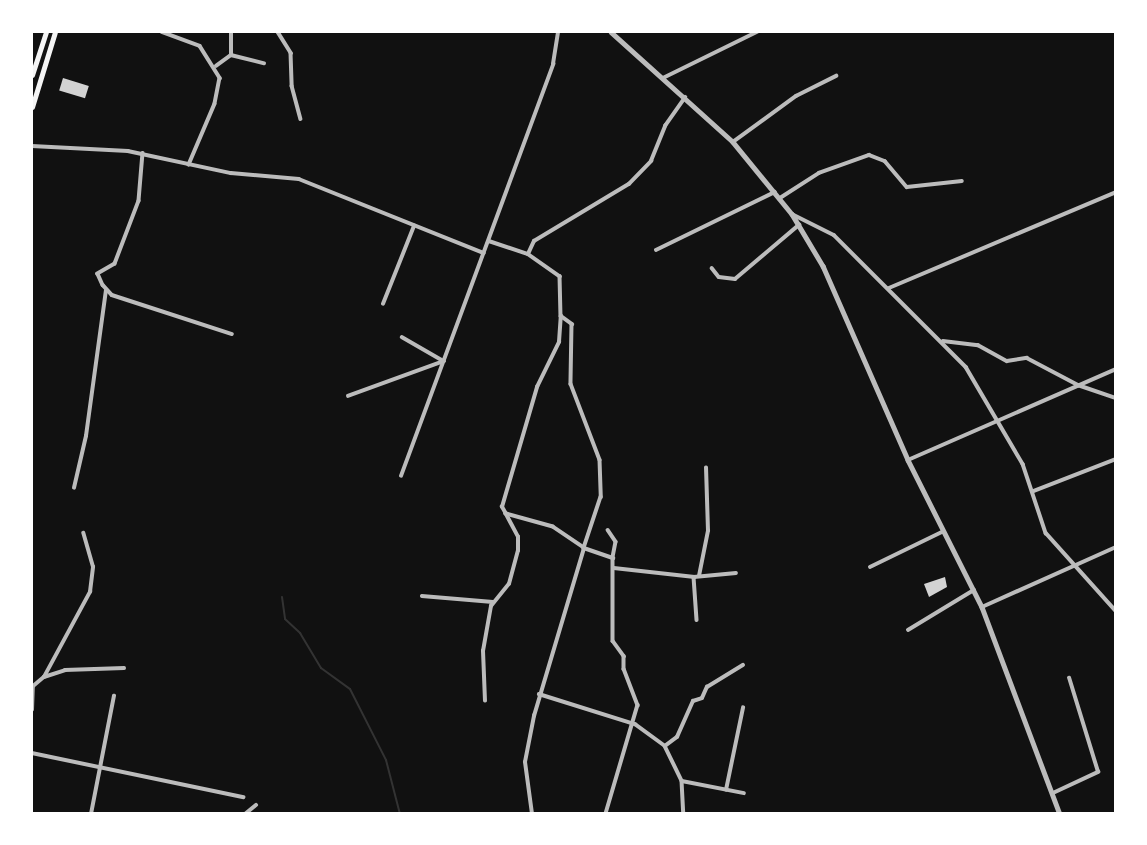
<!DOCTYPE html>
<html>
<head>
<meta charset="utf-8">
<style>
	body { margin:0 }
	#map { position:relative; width:1147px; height:845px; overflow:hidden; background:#111; font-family:"Fira Sans Condensed",sans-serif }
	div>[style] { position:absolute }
	.stream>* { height:2px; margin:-1px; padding:0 1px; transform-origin:1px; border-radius:1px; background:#333 }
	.building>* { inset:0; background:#d3d3d3; transform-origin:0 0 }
	.minor>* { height:3.5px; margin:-1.75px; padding:0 1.75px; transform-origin:1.75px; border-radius:1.75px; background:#bcbcbc }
	.tertiary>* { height:4.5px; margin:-2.25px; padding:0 2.25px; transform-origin:2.25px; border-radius:2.25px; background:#bcbcbc }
	.primary>* { height:5px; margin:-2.5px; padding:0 2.5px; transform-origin:2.5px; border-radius:2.5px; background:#f5f5f5 }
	span { translate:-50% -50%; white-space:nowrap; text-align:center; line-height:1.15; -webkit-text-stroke:6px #fff; paint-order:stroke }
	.frame { position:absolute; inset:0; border:33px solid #fff; pointer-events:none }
</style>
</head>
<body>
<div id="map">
	<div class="stream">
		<i style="left:282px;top:597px;width:22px;rotate:82deg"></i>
		<i style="left:285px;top:619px;width:21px;rotate:43deg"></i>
		<i style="left:300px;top:633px;width:41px;rotate:59deg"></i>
		<i style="left:321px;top:668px;width:36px;rotate:36deg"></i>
		<i style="left:350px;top:689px;width:80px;rotate:63.1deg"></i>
		<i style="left:386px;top:760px;width:56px;rotate:75.5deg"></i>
	</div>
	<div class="building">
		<i style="left:63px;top:78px;width:27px;height:13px;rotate:17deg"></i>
		<i style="clip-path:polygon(945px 577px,947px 587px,929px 597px,924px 584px)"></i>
	</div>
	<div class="minor">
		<i style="left:162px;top:32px;width:40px;rotate:20.2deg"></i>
		<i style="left:200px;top:46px;width:38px;rotate:58deg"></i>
		<i style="left:220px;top:78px;width:26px;rotate:101deg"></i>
		<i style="left:215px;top:104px;width:66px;rotate:113.1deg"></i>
		<i style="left:278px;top:32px;width:25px;rotate:58deg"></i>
		<i style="left:291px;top:53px;width:33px;rotate:88deg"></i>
		<i style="left:292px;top:86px;width:34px;rotate:75deg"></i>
		<i style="left:231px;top:55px;width:34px;rotate:14deg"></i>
		<i style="left:216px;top:66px;width:19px;rotate:-36deg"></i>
		<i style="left:231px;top:55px;width:23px;rotate:-90deg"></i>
		<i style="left:663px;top:78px;width:105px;rotate:-26.1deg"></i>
		<i style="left:733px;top:142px;width:78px;rotate:-36.1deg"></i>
		<i style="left:796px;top:96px;width:45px;rotate:-26.6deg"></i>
		<i style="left:32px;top:146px;width:96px;rotate:3deg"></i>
		<i style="left:128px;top:151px;width:105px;rotate:12.1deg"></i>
		<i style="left:231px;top:173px;width:68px;rotate:5deg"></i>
		<i style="left:299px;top:179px;width:199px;rotate:21.8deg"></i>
		<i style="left:143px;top:153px;width:48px;rotate:94.8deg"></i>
		<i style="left:139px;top:201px;width:67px;rotate:110.9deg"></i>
		<i style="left:115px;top:264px;width:20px;rotate:150deg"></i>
		<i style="left:98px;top:274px;width:12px;rotate:66deg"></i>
		<i style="left:103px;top:285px;width:13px;rotate:48deg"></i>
		<i style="left:112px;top:295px;width:126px;rotate:18deg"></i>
		<i style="left:780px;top:198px;width:46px;rotate:-32.7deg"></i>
		<i style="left:819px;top:173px;width:53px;rotate:-19.8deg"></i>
		<i style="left:869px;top:155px;width:17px;rotate:21deg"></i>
		<i style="left:885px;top:161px;width:34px;rotate:50deg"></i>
		<i style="left:907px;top:187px;width:55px;rotate:-6.2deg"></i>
		<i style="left:792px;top:214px;width:47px;rotate:26.6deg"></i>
		<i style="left:834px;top:235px;width:187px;rotate:45deg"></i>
		<i style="left:966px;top:367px;width:113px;rotate:59.6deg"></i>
		<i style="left:1023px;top:464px;width:73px;rotate:71.6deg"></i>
		<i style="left:1046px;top:533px;width:105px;rotate:48.1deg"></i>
		<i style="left:489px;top:241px;width:41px;rotate:18.4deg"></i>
		<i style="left:528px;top:254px;width:39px;rotate:35deg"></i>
		<i style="left:560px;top:276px;width:40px;rotate:88.6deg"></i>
		<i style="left:561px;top:316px;width:14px;rotate:36deg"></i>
		<i style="left:572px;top:324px;width:60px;rotate:91deg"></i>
		<i style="left:571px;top:384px;width:81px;rotate:69.1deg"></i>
		<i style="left:600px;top:460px;width:37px;rotate:88deg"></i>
		<i style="left:601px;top:497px;width:54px;rotate:108.4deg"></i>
		<i style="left:584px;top:548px;width:31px;rotate:19deg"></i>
		<i style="left:613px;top:558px;width:83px;rotate:90deg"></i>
		<i style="left:613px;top:641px;width:19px;rotate:54deg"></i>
		<i style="left:624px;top:656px;width:13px;rotate:90deg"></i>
		<i style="left:624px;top:669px;width:39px;rotate:69deg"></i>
		<i style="left:638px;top:705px;width:114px;rotate:106.4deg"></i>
		<i style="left:656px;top:250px;width:132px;rotate:-26deg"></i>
		<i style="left:528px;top:254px;width:14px;rotate:-65deg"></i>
		<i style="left:534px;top:241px;width:111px;rotate:-31deg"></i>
		<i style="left:629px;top:184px;width:32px;rotate:-46deg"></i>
		<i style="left:651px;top:161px;width:38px;rotate:-68deg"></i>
		<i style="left:665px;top:126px;width:35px;rotate:-55deg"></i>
		<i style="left:712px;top:268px;width:11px;rotate:52deg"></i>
		<i style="left:719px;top:277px;width:16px;rotate:7deg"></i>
		<i style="left:735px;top:279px;width:84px;rotate:-40.2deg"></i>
		<i style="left:889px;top:288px;width:246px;rotate:-22.9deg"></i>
		<i style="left:383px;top:304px;width:84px;rotate:-68.3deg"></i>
		<i style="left:402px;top:337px;width:46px;rotate:29.9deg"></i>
		<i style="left:943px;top:341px;width:35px;rotate:7deg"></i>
		<i style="left:978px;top:345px;width:33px;rotate:29deg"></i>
		<i style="left:1007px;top:361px;width:20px;rotate:-9deg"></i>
		<i style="left:1027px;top:358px;width:58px;rotate:27.9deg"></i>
		<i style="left:1078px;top:385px;width:40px;rotate:18.9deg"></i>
		<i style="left:348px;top:396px;width:102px;rotate:-20deg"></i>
		<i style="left:908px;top:460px;width:227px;rotate:-23.6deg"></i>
		<i style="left:401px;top:476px;width:439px;rotate:-69.7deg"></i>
		<i style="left:553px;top:64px;width:32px;rotate:-81deg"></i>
		<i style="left:74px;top:488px;width:53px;rotate:-77deg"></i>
		<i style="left:86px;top:436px;width:147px;rotate:-82.2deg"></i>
		<i style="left:1034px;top:491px;width:88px;rotate:-21.3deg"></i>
		<i style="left:608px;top:530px;width:14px;rotate:56deg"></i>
		<i style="left:616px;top:542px;width:16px;rotate:101deg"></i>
		<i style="left:870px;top:567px;width:80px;rotate:-25.9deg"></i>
		<i style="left:614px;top:568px;width:81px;rotate:6.4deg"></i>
		<i style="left:694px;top:577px;width:42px;rotate:-5.4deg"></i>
		<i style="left:699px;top:576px;width:46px;rotate:-78.7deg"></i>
		<i style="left:708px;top:531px;width:63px;rotate:-91.8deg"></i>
		<i style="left:694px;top:577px;width:43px;rotate:86deg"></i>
		<i style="left:422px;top:596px;width:71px;rotate:4.8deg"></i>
		<i style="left:982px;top:607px;width:147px;rotate:-24.1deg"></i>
		<i style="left:908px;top:630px;width:77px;rotate:-31.2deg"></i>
		<i style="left:44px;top:677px;width:97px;rotate:-61.6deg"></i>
		<i style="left:90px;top:592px;width:25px;rotate:-83deg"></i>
		<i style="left:93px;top:567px;width:35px;rotate:-106deg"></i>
		<i style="left:32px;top:687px;width:16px;rotate:-40deg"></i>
		<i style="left:44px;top:677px;width:22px;rotate:-18deg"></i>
		<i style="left:65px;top:670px;width:59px;rotate:-1.9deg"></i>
		<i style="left:539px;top:694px;width:101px;rotate:17.4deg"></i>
		<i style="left:635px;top:724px;width:37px;rotate:36deg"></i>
		<i style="left:665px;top:746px;width:39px;rotate:64deg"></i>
		<i style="left:682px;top:781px;width:33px;rotate:87deg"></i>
		<i style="left:485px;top:701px;width:50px;rotate:-92.3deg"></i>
		<i style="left:483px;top:651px;width:46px;rotate:-79.9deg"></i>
		<i style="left:491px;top:606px;width:28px;rotate:-51deg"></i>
		<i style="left:509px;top:584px;width:34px;rotate:-75deg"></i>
		<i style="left:518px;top:551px;width:14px;rotate:-90deg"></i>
		<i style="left:518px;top:537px;width:26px;rotate:-118deg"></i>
		<i style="left:32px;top:710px;width:23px;rotate:-88deg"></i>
		<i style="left:665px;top:746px;width:15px;rotate:-37deg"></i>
		<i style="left:677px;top:737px;width:39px;rotate:-66deg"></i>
		<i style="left:693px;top:701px;width:9px;rotate:-18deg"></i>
		<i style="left:702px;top:698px;width:12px;rotate:-66deg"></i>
		<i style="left:707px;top:687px;width:42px;rotate:-31.4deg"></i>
		<i style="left:32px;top:753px;width:216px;rotate:11.8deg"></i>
		<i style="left:682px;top:781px;width:63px;rotate:11deg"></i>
		<i style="left:726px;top:790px;width:84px;rotate:-78.3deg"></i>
		<i style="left:1053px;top:793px;width:50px;rotate:-25deg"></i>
		<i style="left:1098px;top:772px;width:98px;rotate:-107.1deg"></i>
		<i style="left:91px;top:814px;width:120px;rotate:-79deg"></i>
		<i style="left:245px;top:814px;width:14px;rotate:-39deg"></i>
		<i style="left:532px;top:814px;width:52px;rotate:-97.7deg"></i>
		<i style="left:525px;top:762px;width:47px;rotate:-78.9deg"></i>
		<i style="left:534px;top:716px;width:175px;rotate:-73.4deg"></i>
		<i style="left:584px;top:548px;width:37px;rotate:-146deg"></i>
		<i style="left:553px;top:527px;width:49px;rotate:-164.5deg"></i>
		<i style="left:506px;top:514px;width:8px;rotate:-120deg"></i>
		<i style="left:502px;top:507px;width:125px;rotate:-73.7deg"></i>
		<i style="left:537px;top:387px;width:50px;rotate:-63.9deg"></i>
		<i style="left:559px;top:342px;width:26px;rotate:-86deg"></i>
	</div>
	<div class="tertiary">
		<i style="left:611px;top:32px;width:164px;rotate:42deg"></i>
		<i style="left:733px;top:142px;width:93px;rotate:50.7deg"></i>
		<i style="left:792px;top:214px;width:61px;rotate:59.2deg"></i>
		<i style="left:823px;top:266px;width:212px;rotate:66.3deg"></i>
		<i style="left:908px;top:460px;width:165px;rotate:63.3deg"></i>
		<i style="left:982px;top:607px;width:221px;rotate:69.4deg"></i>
	</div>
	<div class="primary">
		<i style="left:32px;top:75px;width:45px;rotate:-72deg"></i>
		<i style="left:32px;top:107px;width:78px;rotate:-73deg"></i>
	</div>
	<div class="frame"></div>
</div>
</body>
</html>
